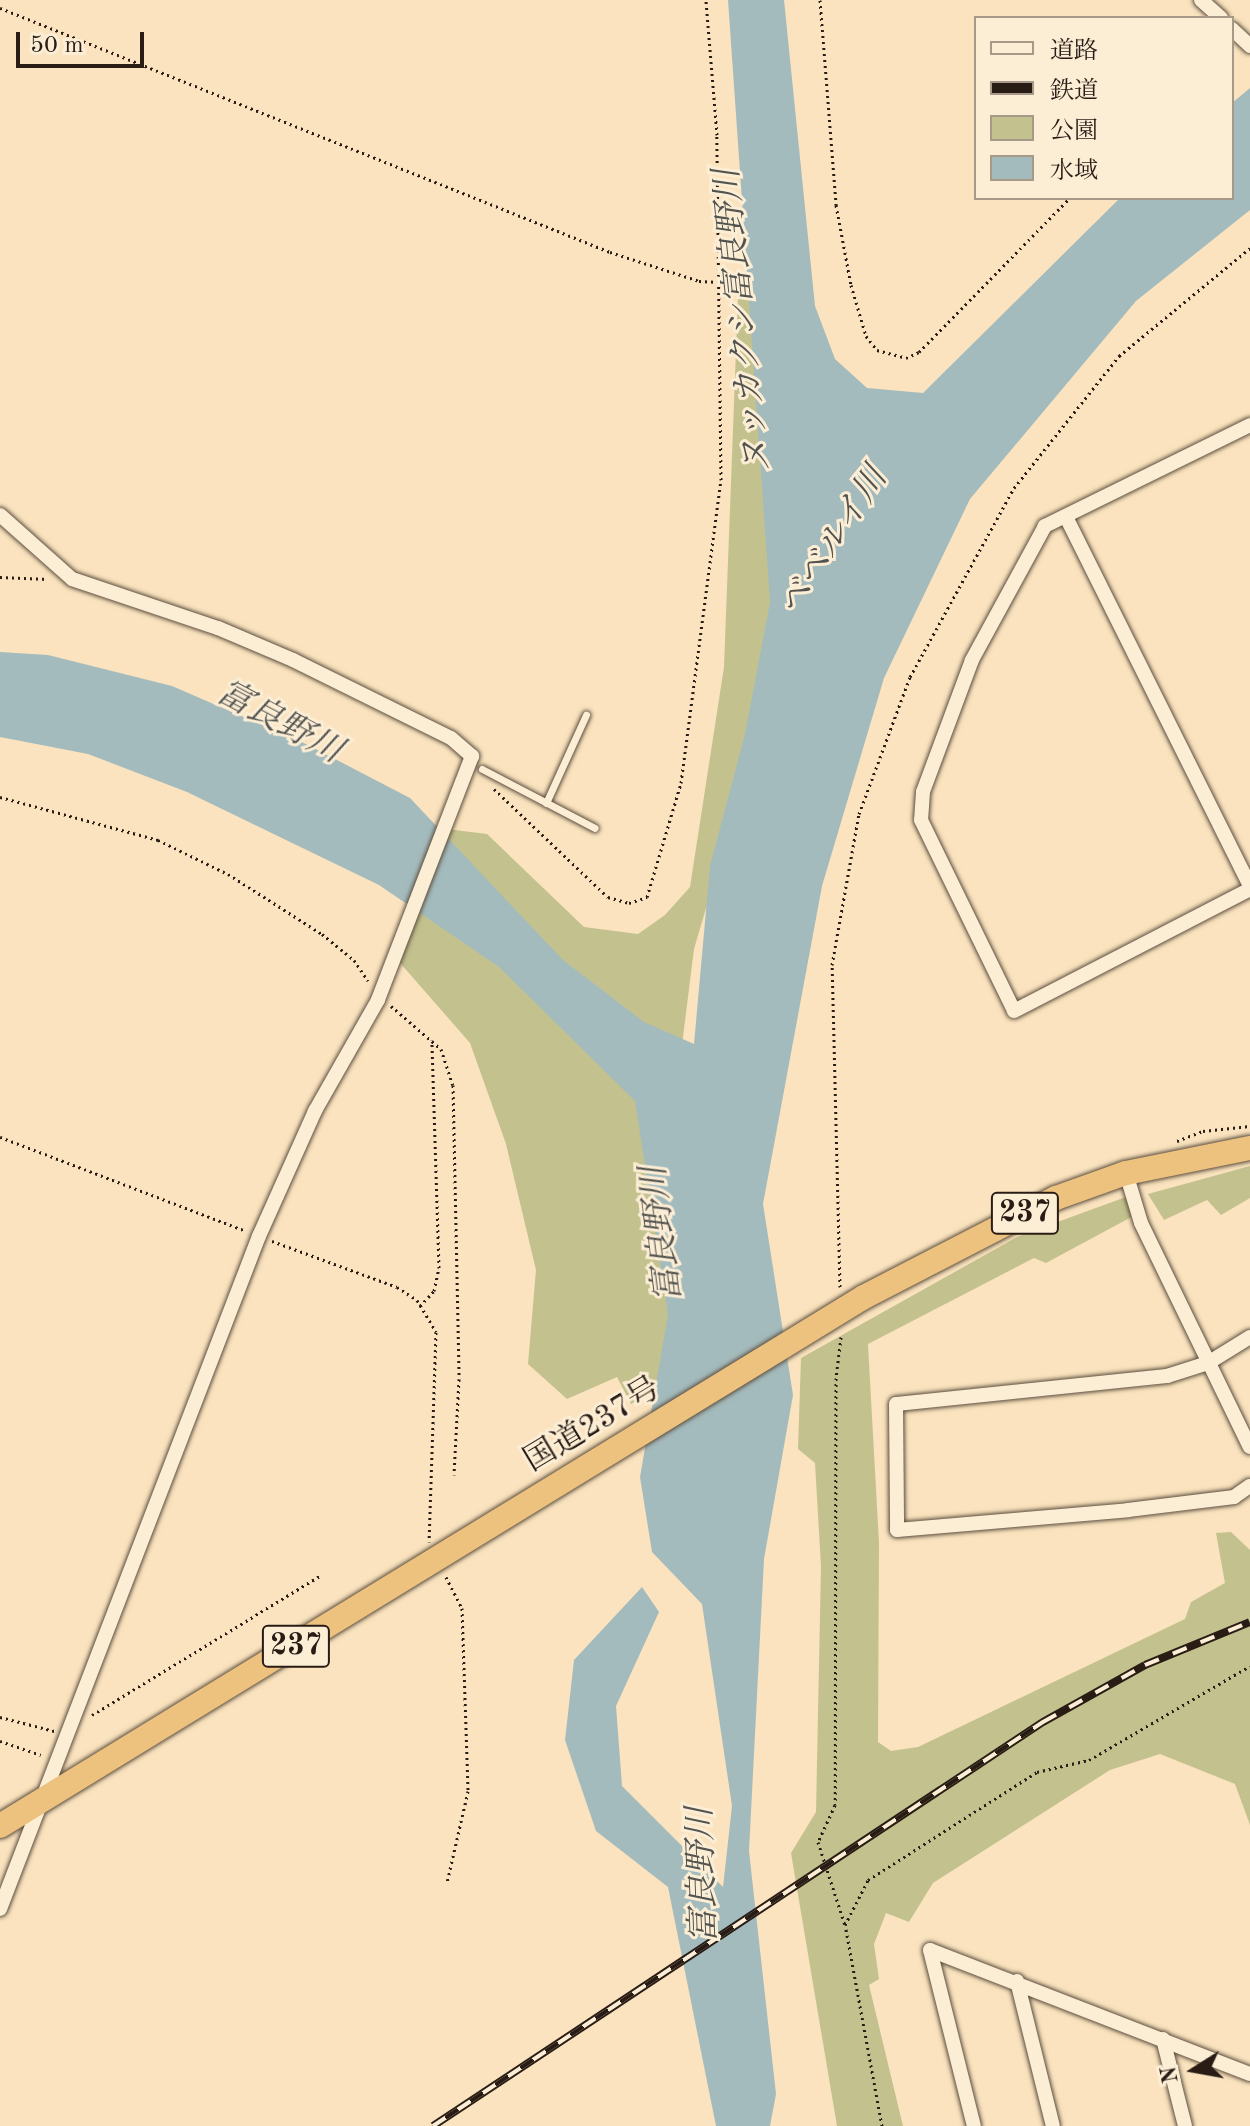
<!DOCTYPE html>
<html>
<head>
<meta charset="utf-8">
<style>
	body { margin:0 }
	#map { position:relative; width:1250px; height:2126px; overflow:hidden; background:#fae3be; font-family:"Old Standard TT","Noto Serif JP",serif }
	div>[style] { position:absolute }
	.green>* { inset:0; background:#c3c28e }
	.water>* { inset:0; background:#a4bbbd }
	.path>* { height:3px; margin-top:-1.5px; transform-origin:0; background:repeating-linear-gradient(90deg,#281c15 0 2px,transparent 0 6px) }
	.roads { filter:drop-shadow(0 0 2px #5c4e3f) drop-shadow(0 0 2px #5c4e3f) }
	.service>* { height:7px; margin:-3.5px; padding:0 3.5px; transform-origin:3.5px; border-radius:3.5px; background:#fcedd5 }
	.minor>* { height:14px; margin:-7px; padding:0 7px; transform-origin:7px; border-radius:7px; background:#fcedd5 }
	.trunk>* { height:24px; margin:-12px; padding:0 12px; transform-origin:12px; border-radius:12px; background:#edc27f }
	.rail>* { height:8px; margin-top:-4px; transform-origin:0; background:repeating-linear-gradient(90deg,#fcedd5 0 15px,#281c15 0 30px); box-sizing:border-box; border-block:2px solid #281c15 }
	span { translate:-50% -50%; white-space:nowrap; text-align:center; line-height:1.15; -webkit-text-stroke:6px #fcedd5; paint-order:stroke }
	.shield-label span { padding:2px 6px; background:#fcedd5; border:2px solid; border-radius:6px; -webkit-text-stroke-width:0 }
	.shield-label { font-size:30px; color:#281c15; font-weight:700 }
	.street-label { font-size:32px; color:#281c15 }
	.water-label { font-size:34px; color:#535450; font-style:italic }
	.legend { position:absolute; left:974px; top:16px; width:260px; height:184px; box-sizing:border-box; background:#fcedd5; border:2px solid #a79988; margin:0; padding:10px 14px; list-style:none; font-size:24px; color:#281c15 }
	.legend li { display:flex; align-items:center; gap:16px; height:40px }
	.legend b { width:40px; border:2px solid #a79988 }
	.north { position:absolute; left:1154px; top:2030px; width:80px; height:80px; -webkit-text-stroke:6px #fcedd5; paint-order:stroke; rotate:259deg; font-size:22px; font-weight:700; line-height:32px; text-align:center; color:#281c15 }
	.north::after { content:''; display:block; margin:auto; width:28px; height:36px; background:#281c15; clip-path:polygon(50% 0,100% 100%,50% 72%,0 100%) }
	.scale { position:absolute; left:16px; top:32px; width:128px; height:36px; box-sizing:border-box; border:4px solid #281c15; border-top:0; padding-left:10px; font-size:24px; line-height:28px; white-space:nowrap; color:#281c15; -webkit-text-stroke:6px #fcedd5; paint-order:stroke }
</style>
</head>
<body>
<div id="map">
	<div class="green">
		<i style="clip-path:polygon(755px 280px,792px 550px,762px 718px,694px 949px,682px 1045px,669px 1359px,655px 1391px,631px 1404px,617px 1377px,567px 1399px,528px 1364px,536px 1270px,506px 1144px,470px 1043px,394px 956px,430px 827px,487px 834px,584px 927px,638px 934px,665px 915px,690px 887px,724px 667px,738px 297px)"></i>
		<i style="clip-path:polygon(1250px 1166px,1250px 1198px,1221px 1215px,1207px 1200px,1164px 1220px,1148px 1194px)"></i>
		<i style="clip-path:polygon(1126px 1197px,1137px 1214px,1046px 1263px,1034px 1258px,868px 1344px,879px 1543px,878px 1742px,891px 1751px,918px 1747px,1185px 1619px,1191px 1602px,1225px 1583px,1216px 1533px,1231px 1532px,1250px 1550px,1250px 1825px,1235px 1784px,1160px 1754px,1110px 1770px,933px 1883px,909px 1922px,886px 1913px,874px 1944px,879px 1979px,869px 1985px,903px 2126px,837px 2126px,791px 1853px,816px 1812px,821px 1566px,815px 1463px,798px 1449px,801px 1358px,1019px 1236px)"></i>
	</div>
	<div class="water">
		<i style="clip-path:polygon(728px 0,784px 0,815px 306px,835px 359px,867px 388px,923px 393px,1120px 198px,1232px 198px,1232px 103px,1250px 88px,1250px 210px,1136px 301px,970px 499px,884px 678px,822px 886px,763px 1204px,793px 1395px,764px 1559px,749px 1851px,776px 2094px,770px 2126px,716px 2126px,668px 1887px,596px 1831px,565px 1740px,574px 1660px,642px 1587px,659px 1612px,616px 1706px,622px 1786px,723px 1887px,732px 1806px,702px 1604px,652px 1552px,640px 1477px,668px 1314px,635px 1101px,499px 967px,379px 885px,187px 792px,88px 754px,0 737px,0 652px,48px 655px,172px 686px,308px 745px,410px 798px,563px 960px,644px 1022px,694px 1044px,710px 866px,745px 734px,770px 602px)"></i>
	</div>
	<div class="path">
		<i style="left:820px;top:0;width:206px;rotate:85.5deg"></i>
		<i style="left:836px;top:205px;width:81px;rotate:79.4deg"></i>
		<i style="left:851px;top:285px;width:53px;rotate:73.6deg"></i>
		<i style="left:866px;top:336px;width:18px;rotate:52deg"></i>
		<i style="left:877px;top:350px;width:30px;rotate:15deg"></i>
		<i style="left:906px;top:358px;width:14px;rotate:-25deg"></i>
		<i style="left:919px;top:352px;width:216px;rotate:-45.6deg"></i>
		<i style="left:0;top:8px;width:657px;rotate:21.8deg"></i>
		<i style="left:610px;top:252px;width:94px;rotate:18deg"></i>
		<i style="left:699px;top:281px;width:21px;rotate:3deg"></i>
		<i style="left:0;top:577px;width:48px;rotate:2.4deg"></i>
		<i style="left:494px;top:789px;width:157px;rotate:43.5deg"></i>
		<i style="left:608px;top:897px;width:22px;rotate:16deg"></i>
		<i style="left:629px;top:903px;width:19px;rotate:-18deg"></i>
		<i style="left:647px;top:897px;width:119px;rotate:-73.4deg"></i>
		<i style="left:681px;top:783px;width:306px;rotate:-82.5deg"></i>
		<i style="left:721px;top:480px;width:345px;rotate:-90.7deg"></i>
		<i style="left:717px;top:135px;width:135px;rotate:-94.7deg"></i>
		<i style="left:0;top:797px;width:164px;rotate:15.2deg"></i>
		<i style="left:158px;top:840px;width:78px;rotate:25.9deg"></i>
		<i style="left:228px;top:874px;width:112px;rotate:32.6deg"></i>
		<i style="left:322px;top:934px;width:41px;rotate:39.1deg"></i>
		<i style="left:354px;top:960px;width:25px;rotate:56deg"></i>
		<i style="left:391px;top:1006px;width:66px;rotate:40.7deg"></i>
		<i style="left:441px;top:1049px;width:38px;rotate:72deg"></i>
		<i style="left:453px;top:1085px;width:294px;rotate:88.8deg"></i>
		<i style="left:459px;top:1379px;width:96px;rotate:93deg"></i>
		<i style="left:0;top:1137px;width:263px;rotate:20.9deg"></i>
		<i style="left:1177px;top:1141px;width:28px;rotate:-21deg"></i>
		<i style="left:1203px;top:1131px;width:47px;rotate:-6.1deg"></i>
		<i style="left:272px;top:1241px;width:133px;rotate:20.2deg"></i>
		<i style="left:397px;top:1287px;width:24px;rotate:33deg"></i>
		<i style="left:417px;top:1300px;width:37px;rotate:59deg"></i>
		<i style="left:436px;top:1332px;width:210px;rotate:91.9deg"></i>
		<i style="left:840px;top:1287px;width:322px;rotate:-91.4deg"></i>
		<i style="left:832px;top:965px;width:153px;rotate:-79.9deg"></i>
		<i style="left:859px;top:814px;width:146px;rotate:-69.6deg"></i>
		<i style="left:910px;top:677px;width:216px;rotate:-61.2deg"></i>
		<i style="left:1014px;top:488px;width:169px;rotate:-51.5deg"></i>
		<i style="left:1119px;top:356px;width:170px;rotate:-39.5deg"></i>
		<i style="left:420px;top:1306px;width:21px;rotate:-47deg"></i>
		<i style="left:434px;top:1291px;width:24px;rotate:-78deg"></i>
		<i style="left:439px;top:1268px;width:228px;rotate:-91.8deg"></i>
		<i style="left:841px;top:1337px;width:41px;rotate:97deg"></i>
		<i style="left:836px;top:1378px;width:427px;rotate:90.1deg"></i>
		<i style="left:835px;top:1805px;width:41px;rotate:114.7deg"></i>
		<i style="left:818px;top:1842px;width:87px;rotate:72deg"></i>
		<i style="left:446px;top:1577px;width:35px;rotate:63deg"></i>
		<i style="left:462px;top:1608px;width:183px;rotate:88.1deg"></i>
		<i style="left:468px;top:1791px;width:94px;rotate:102.9deg"></i>
		<i style="left:92px;top:1715px;width:268px;rotate:-31.4deg"></i>
		<i style="left:0;top:1717px;width:56px;rotate:14.5deg"></i>
		<i style="left:0;top:1741px;width:43px;rotate:18.9deg"></i>
		<i style="left:882px;top:2126px;width:204px;rotate:-100.4deg"></i>
		<i style="left:845px;top:1925px;width:51px;rotate:-62.9deg"></i>
		<i style="left:868px;top:1880px;width:201px;rotate:-32.6deg"></i>
		<i style="left:1037px;top:1772px;width:53px;rotate:-13deg"></i>
		<i style="left:1089px;top:1760px;width:186px;rotate:-30.3deg"></i>
	</div>
	<div class="roads">
		<div class="service">
			<i style="left:482px;top:769px;width:127px;rotate:27.6deg"></i>
			<i style="left:546px;top:803px;width:97px;rotate:-65.6deg"></i>
		</div>
		<div class="minor">
			<i style="left:1201px;top:0;width:27px;rotate:42deg"></i>
			<i style="left:1232px;top:29px;width:25px;rotate:43deg"></i>
			<i style="left:1250px;top:425px;width:229px;rotate:153.8deg"></i>
			<i style="left:1045px;top:526px;width:153px;rotate:118.6deg"></i>
			<i style="left:972px;top:660px;width:141px;rotate:110.4deg"></i>
			<i style="left:923px;top:792px;width:28px;rotate:94deg"></i>
			<i style="left:921px;top:820px;width:212px;rotate:64deg"></i>
			<i style="left:1014px;top:1011px;width:266px;rotate:-27.3deg"></i>
			<i style="left:0;top:515px;width:96px;rotate:41.6deg"></i>
			<i style="left:72px;top:579px;width:154px;rotate:18.6deg"></i>
			<i style="left:218px;top:628px;width:82px;rotate:23.1deg"></i>
			<i style="left:293px;top:660px;width:176px;rotate:26.3deg"></i>
			<i style="left:451px;top:738px;width:28px;rotate:41deg"></i>
			<i style="left:472px;top:756px;width:261px;rotate:111.1deg"></i>
			<i style="left:378px;top:1000px;width:128px;rotate:119.6deg"></i>
			<i style="left:315px;top:1111px;width:137px;rotate:114.1deg"></i>
			<i style="left:259px;top:1236px;width:721px;rotate:111.05deg"></i>
			<i style="left:1066px;top:517px;width:412px;rotate:63.5deg"></i>
			<i style="left:1126px;top:1173px;width:52px;rotate:73.3deg"></i>
			<i style="left:1141px;top:1223px;width:249px;rotate:64.1deg"></i>
			<i style="left:1250px;top:1337px;width:49px;rotate:148.2deg"></i>
			<i style="left:1208px;top:1363px;width:43px;rotate:162.4deg"></i>
			<i style="left:1167px;top:1376px;width:272px;rotate:174.1deg"></i>
			<i style="left:896px;top:1404px;width:126px;rotate:89.5deg"></i>
			<i style="left:897px;top:1530px;width:232px;rotate:-4.9deg"></i>
			<i style="left:1128px;top:1510px;width:107px;rotate:-7deg"></i>
			<i style="left:1234px;top:1497px;width:19px;rotate:-35deg"></i>
			<i style="left:930px;top:1950px;width:343px;rotate:21.2deg"></i>
			<i style="left:930px;top:1950px;width:181px;rotate:76deg"></i>
			<i style="left:1017px;top:1981px;width:149px;rotate:76.1deg"></i>
			<i style="left:1163px;top:2039px;width:90px;rotate:75.8deg"></i>
		</div>
		<div class="trunk">
			<i style="left:0;top:1826px;width:1013px;rotate:-31.48deg"></i>
			<i style="left:864px;top:1297px;width:216px;rotate:-27.3deg"></i>
			<i style="left:1056px;top:1198px;width:74px;rotate:-19.7deg"></i>
			<i style="left:1126px;top:1173px;width:126px;rotate:-11.4deg"></i>
		</div>
	</div>
	<div class="rail">
		<i style="left:433px;top:2126px;width:732px;rotate:-33.52deg"></i>
		<i style="left:1043px;top:1722px;width:117px;rotate:-29.2deg"></i>
		<i style="left:1145px;top:1665px;width:113px;rotate:-22.3deg"></i>
	</div>
	<div class="shield-label">
		<span style="left:1025px;top:1213px">237</span>
		<span style="left:296px;top:1646px">237</span>
	</div>
	<div class="street-label">
		<span style="left:593px;top:1426px;rotate:-31deg">国道237号</span>
	</div>
	<div class="water-label">
		<span style="left:744px;top:321px;rotate:-96deg">ヌッカクシ富良野川</span>
		<span style="left:834px;top:542px;rotate:-57deg">ベベルイ川</span>
		<span style="left:279px;top:723px;rotate:28deg">富良野川</span>
		<span style="left:663px;top:1234px;rotate:-97deg">富良野川</span>
		<span style="left:704px;top:1875px;rotate:-92deg">富良野川</span>
	</div>
	<ul class="legend">
	<li><b style="height:10px;background:#fcedd5"></b>道路</li>
	<li><b style="height:10px;background:#281c15"></b>鉄道</li>
	<li><b style="height:22px;background:#c3c28e"></b>公園</li>
	<li><b style="height:22px;background:#a4bbbd"></b>水域</li>
	</ul>
	<div class="north">N</div>
	<div class="scale">50 m</div>
</div>
</body>
</html>
